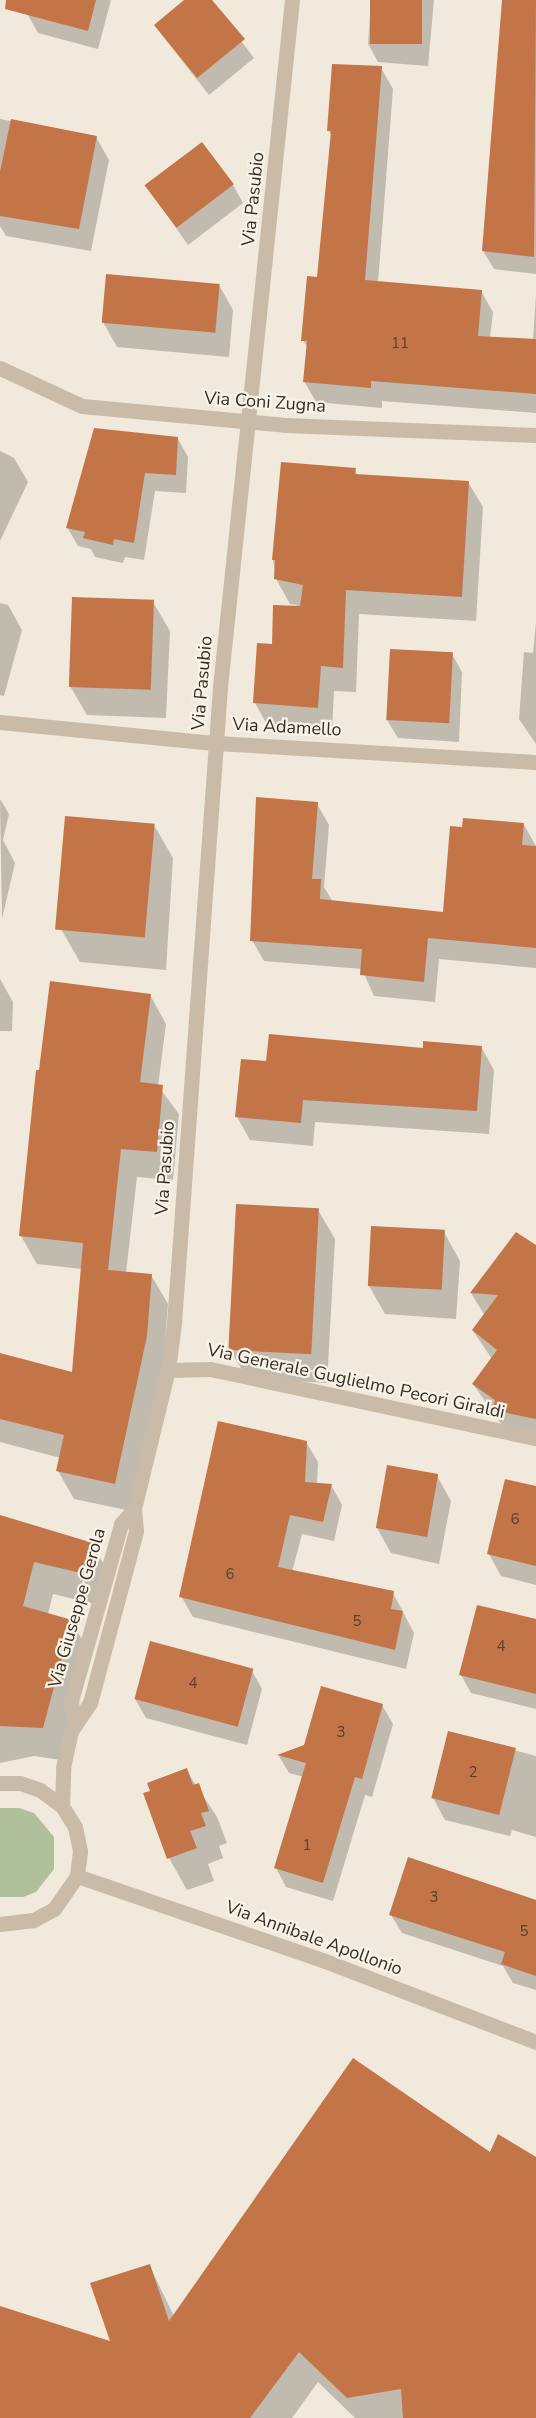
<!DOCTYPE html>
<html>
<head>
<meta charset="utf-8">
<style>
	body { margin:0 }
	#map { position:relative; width:536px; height:2418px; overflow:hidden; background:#f1e9db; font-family:"Nunito Sans",sans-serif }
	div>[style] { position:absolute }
	.green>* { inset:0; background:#afc09b }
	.shadow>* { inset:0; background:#0003 }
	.building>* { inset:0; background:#c37547; transform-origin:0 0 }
	.minor>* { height:15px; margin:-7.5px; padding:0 7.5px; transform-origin:7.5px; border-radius:7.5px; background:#c9bba7 }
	span { translate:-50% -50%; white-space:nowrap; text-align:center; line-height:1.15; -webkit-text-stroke:4.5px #f9f3e7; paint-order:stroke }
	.number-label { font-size:15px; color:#58402f }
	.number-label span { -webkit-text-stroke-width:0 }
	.street-label { font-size:18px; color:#352e27 }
</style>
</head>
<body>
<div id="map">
	<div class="green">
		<i style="clip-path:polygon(0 1808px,19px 1808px,34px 1813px,54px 1837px,54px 1869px,36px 1892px,23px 1897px,0 1897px)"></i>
	</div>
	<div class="shadow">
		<i style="clip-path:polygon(32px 0,111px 0,98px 49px,38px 33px,28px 15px)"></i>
		<i style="clip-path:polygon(186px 0,210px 0,254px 58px,209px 95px,155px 26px)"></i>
		<i style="clip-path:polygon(371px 0,434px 0,428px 66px,378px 62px,368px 44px)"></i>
		<i style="clip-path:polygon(503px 0,536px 0,536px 274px,494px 269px,483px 251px)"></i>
		<i style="clip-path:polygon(381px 68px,393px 89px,378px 283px,481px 291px,493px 312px,490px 338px,533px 340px,536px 294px,536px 413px,382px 401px,382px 408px,316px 402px,304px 381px,308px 349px,303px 340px,318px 279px,332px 136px,329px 131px)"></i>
		<i style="clip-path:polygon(0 119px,96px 137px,109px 160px,91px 251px,6px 236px,0 226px)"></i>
		<i style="clip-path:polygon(233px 185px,243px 203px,188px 245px,147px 186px)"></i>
		<i style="clip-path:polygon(219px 285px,233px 310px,229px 357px,117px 347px,103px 322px)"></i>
		<i style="clip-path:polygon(178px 439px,188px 457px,186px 493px,155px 491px,144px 560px,125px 557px,123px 563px,95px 557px,91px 549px,78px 546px,67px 527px)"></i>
		<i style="clip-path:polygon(0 451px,14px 458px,28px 482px,0 541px)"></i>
		<i style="clip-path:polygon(355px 470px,358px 476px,468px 482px,483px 507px,476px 621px,359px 614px,356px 692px,334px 691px,332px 732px,269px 728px,255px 703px,273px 645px,297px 605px,290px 604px,276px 579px,273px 560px)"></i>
		<i style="clip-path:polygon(153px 602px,170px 631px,166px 718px,87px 715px,70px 686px)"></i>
		<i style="clip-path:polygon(0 603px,8px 605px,22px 630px,4px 696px,0 695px)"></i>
		<i style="clip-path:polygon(536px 622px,536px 744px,519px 719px,524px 652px,533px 653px)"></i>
		<i style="clip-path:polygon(452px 654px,462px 672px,459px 742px,398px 738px,387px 720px)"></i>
		<i style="clip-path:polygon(0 799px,9px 814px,3px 840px,15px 863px,2px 919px)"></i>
		<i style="clip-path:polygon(317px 804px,329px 825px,324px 887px,333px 902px,444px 913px,463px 829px,524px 825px,536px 846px,536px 968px,439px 959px,435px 1002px,374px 996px,362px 969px,264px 961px,252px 940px)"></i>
		<i style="clip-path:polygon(154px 825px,173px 858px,166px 970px,80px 962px,61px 929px)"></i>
		<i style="clip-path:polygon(0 979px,13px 1002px,12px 1031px,0 1031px)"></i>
		<i style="clip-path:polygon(150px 995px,166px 1024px,158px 1086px,179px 1114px,173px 1180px,137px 1177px,126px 1273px,151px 1275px,168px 1304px,163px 1366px,131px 1511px,74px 1499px,58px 1471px,61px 1458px,0 1442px,0 1355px,73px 1374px,82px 1269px,37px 1264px,21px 1236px)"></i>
		<i style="clip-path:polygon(481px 1047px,494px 1070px,489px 1134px,315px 1122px,313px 1146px,250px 1140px,237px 1117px,424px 1050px)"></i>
		<i style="clip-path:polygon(318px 1210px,335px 1239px,327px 1383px,247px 1378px,230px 1350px)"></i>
		<i style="clip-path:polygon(444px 1232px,460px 1261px,456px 1319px,385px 1314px,369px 1286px)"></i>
		<i style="clip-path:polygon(516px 1234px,536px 1249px,536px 1441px,509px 1435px,473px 1384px,492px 1359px,473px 1331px,485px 1316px,471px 1293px)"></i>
		<i style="clip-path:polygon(306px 1442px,318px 1462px,317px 1484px,331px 1485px,342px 1505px,334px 1541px,302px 1534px,292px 1572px,393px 1593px,414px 1633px,406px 1669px,193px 1617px,181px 1596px)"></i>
		<i style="clip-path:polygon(437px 1476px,451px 1501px,439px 1564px,391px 1553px,377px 1528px)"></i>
		<i style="clip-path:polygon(536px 1488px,536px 1585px,501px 1576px,489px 1554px)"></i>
		<i style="clip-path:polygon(0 1517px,92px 1544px,111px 1577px,103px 1606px,53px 1594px,48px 1614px,71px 1621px,90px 1653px,61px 1760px,34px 1756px,0 1763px)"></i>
		<i style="clip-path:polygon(536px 1621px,536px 1709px,471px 1693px,461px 1675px)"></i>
		<i style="clip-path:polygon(252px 1671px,262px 1689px,247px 1745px,146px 1718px,135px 1699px)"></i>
		<i style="clip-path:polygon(382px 1705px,393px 1724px,372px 1797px,365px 1795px,333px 1901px,286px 1887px,276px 1868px,304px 1777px,289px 1773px,279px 1756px,306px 1746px)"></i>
		<i style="clip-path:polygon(449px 1733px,536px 1756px,536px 1837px,512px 1830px,510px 1836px,445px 1820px,433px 1798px)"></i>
		<i style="clip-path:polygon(186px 1770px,217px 1817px,227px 1843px,219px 1846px,223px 1858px,208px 1864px,214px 1881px,187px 1890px,169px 1858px)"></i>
		<i style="clip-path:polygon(536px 1902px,536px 1990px,513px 1983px,503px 1966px,402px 1933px,391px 1915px)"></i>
		<i style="clip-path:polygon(491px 2154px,536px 2159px,536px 2418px,355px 2418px,318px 2382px,292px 2418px,0 2418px,0 2308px,112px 2343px,149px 2265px,174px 2316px)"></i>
	</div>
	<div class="building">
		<i style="clip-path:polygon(6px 0,96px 0,88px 31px,5px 9px)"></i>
		<i style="clip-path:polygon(184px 0,212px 0,245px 39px,197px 78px,154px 25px)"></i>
		<i style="left:370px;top:0;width:52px;height:44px"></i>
		<i style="clip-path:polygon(502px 0,536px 0,534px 257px,482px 251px)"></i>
		<i style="clip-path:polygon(332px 64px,382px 66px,365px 280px,482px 290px,478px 336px,536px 339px,536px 394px,371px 381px,371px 388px,303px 382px,307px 341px,301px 341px,307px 276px,317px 277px,331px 131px,327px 131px)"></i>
		<i style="clip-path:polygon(11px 119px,97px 136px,79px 229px,0 216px,0 172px)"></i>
		<i style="left:202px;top:142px;width:53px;height:72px;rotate:53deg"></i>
		<i style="left:106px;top:274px;width:114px;height:49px;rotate:5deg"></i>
		<i style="clip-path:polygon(94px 428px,178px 437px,176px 475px,145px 473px,134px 543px,114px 539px,113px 545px,83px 538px,85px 532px,66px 528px)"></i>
		<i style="clip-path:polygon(281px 462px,356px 468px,355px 474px,469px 481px,462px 597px,346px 590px,343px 668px,321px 666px,318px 708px,253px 703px,257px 643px,272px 644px,273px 605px,300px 606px,303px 585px,274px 579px,275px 560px,272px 560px)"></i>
		<i style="left:72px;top:597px;width:82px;height:90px;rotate:2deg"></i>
		<i style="left:390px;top:649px;width:63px;height:71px;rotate:3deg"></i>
		<i style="clip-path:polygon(256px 797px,318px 802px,312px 879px,321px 879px,320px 899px,443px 912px,450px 826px,462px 827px,463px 818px,524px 823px,522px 845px,536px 846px,536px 948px,428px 938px,424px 982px,360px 975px,362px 949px,250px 941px)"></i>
		<i style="left:65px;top:816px;width:90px;height:114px;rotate:5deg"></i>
		<i style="clip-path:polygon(50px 981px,151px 994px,140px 1082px,163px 1085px,157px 1152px,121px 1149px,108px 1270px,152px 1274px,147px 1336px,115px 1484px,56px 1471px,64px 1435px,0 1419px,0 1353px,72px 1372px,83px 1243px,19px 1236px,36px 1070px,39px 1070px)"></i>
		<i style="clip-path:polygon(269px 1034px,423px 1048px,423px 1041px,482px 1046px,477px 1111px,303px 1100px,301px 1123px,235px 1117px,241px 1059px,266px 1061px)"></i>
		<i style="left:236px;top:1204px;width:83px;height:146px;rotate:3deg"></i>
		<i style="left:371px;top:1226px;width:74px;height:60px;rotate:3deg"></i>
		<i style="clip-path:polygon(516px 1232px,536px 1245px,536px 1419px,493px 1410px,495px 1400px,472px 1384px,497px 1350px,472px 1330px,498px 1295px,470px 1293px)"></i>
		<i style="clip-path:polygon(218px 1421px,307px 1441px,305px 1482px,332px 1484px,323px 1522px,290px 1515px,278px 1567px,394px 1591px,391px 1609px,403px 1611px,395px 1650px,179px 1597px)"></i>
		<i style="left:387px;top:1465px;width:52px;height:64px;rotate:10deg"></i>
		<i style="clip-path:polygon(505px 1479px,536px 1486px,536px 1566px,487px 1554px)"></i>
		<i style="clip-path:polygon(0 1515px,93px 1543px,85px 1574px,34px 1562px,23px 1606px,72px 1620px,43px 1728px,0 1726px)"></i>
		<i style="clip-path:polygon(477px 1605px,536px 1619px,536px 1694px,459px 1675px)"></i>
		<i style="left:150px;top:1641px;width:107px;height:60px;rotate:15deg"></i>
		<i style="clip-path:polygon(321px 1686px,383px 1704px,362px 1779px,355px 1777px,323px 1883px,274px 1868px,306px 1763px,277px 1755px,304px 1745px)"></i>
		<i style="left:448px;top:1731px;width:70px;height:69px;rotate:14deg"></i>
		<i style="clip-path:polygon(187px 1768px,193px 1785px,199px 1783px,209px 1811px,201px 1813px,206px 1826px,190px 1831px,197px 1848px,167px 1859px,143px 1793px,150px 1791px,147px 1783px)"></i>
		<i style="clip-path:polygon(408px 1857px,536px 1900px,536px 1976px,501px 1964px,505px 1952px,389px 1915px)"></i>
		<i style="clip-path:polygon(353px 2058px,490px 2152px,498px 2134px,536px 2157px,536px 2418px,403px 2418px,401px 2389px,347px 2398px,299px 2352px,250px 2418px,0 2418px,0 2306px,110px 2341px,90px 2283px,150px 2264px,169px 2321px)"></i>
	</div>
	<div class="minor">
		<i style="left:0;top:368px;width:90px;rotate:24.9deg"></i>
		<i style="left:82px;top:406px;width:204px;rotate:5.3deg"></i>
		<i style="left:285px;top:425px;width:251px;rotate:2.3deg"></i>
		<i style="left:0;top:722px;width:217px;rotate:5.6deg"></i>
		<i style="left:216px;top:743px;width:321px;rotate:3.4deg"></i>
		<i style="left:168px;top:1370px;width:42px;rotate:-1.4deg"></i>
		<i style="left:210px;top:1369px;width:333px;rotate:12deg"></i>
		<i style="left:74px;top:1721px;width:20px;rotate:-99deg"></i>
		<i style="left:71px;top:1701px;width:184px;rotate:-74.2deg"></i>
		<i style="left:121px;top:1524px;width:20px;rotate:-49deg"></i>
		<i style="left:0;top:1783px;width:20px"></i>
		<i style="left:20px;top:1783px;width:21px;rotate:19deg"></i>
		<i style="left:40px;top:1790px;width:27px;rotate:36deg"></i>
		<i style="left:62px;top:1806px;width:25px;rotate:58deg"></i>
		<i style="left:75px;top:1827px;width:25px;rotate:78deg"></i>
		<i style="left:80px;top:1851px;width:25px;rotate:97deg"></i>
		<i style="left:77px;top:1876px;width:40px;rotate:124.9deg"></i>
		<i style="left:54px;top:1909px;width:24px;rotate:152deg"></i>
		<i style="left:33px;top:1920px;width:33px;rotate:173deg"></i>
		<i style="left:62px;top:1806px;width:38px;rotate:-88deg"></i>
		<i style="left:63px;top:1768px;width:38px;rotate:-78deg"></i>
		<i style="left:71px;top:1731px;width:34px;rotate:-56deg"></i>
		<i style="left:90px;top:1703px;width:178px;rotate:-75deg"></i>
		<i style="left:136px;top:1531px;width:22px;rotate:-95deg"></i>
		<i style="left:134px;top:1509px;width:143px;rotate:-76.3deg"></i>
		<i style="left:168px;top:1370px;width:47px;rotate:-82.7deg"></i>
		<i style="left:174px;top:1323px;width:638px;rotate:-85.86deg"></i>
		<i style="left:220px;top:687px;width:691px;rotate:-84.02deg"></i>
		<i style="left:77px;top:1876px;width:262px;rotate:18.9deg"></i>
		<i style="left:325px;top:1961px;width:226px;rotate:21deg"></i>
	</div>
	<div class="number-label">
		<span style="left:400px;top:344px">11</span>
		<span style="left:515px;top:1520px">6</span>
		<span style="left:230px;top:1575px">6</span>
		<span style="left:357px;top:1622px">5</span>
		<span style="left:501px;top:1647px">4</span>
		<span style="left:193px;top:1684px">4</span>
		<span style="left:341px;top:1733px">3</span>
		<span style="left:473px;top:1773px">2</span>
		<span style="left:307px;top:1846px">1</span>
		<span style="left:434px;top:1898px">3</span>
		<span style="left:524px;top:1932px">5</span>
	</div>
	<div class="street-label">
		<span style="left:253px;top:199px;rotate:-84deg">Via Pasubio</span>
		<span style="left:265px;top:402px;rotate:4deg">Via Coni Zugna</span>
		<span style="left:202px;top:683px;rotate:-85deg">Via Pasubio</span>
		<span style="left:287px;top:727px;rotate:3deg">Via Adamello</span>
		<span style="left:165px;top:1168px;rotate:-86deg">Via Pasubio</span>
		<span style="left:356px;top:1381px;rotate:12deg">Via Generale Guglielmo Pecori Giraldi</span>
		<span style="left:77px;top:1608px;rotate:-74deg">Via Giuseppe Gerola</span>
		<span style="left:314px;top:1938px;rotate:20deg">Via Annibale Apollonio</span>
	</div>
</div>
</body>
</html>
